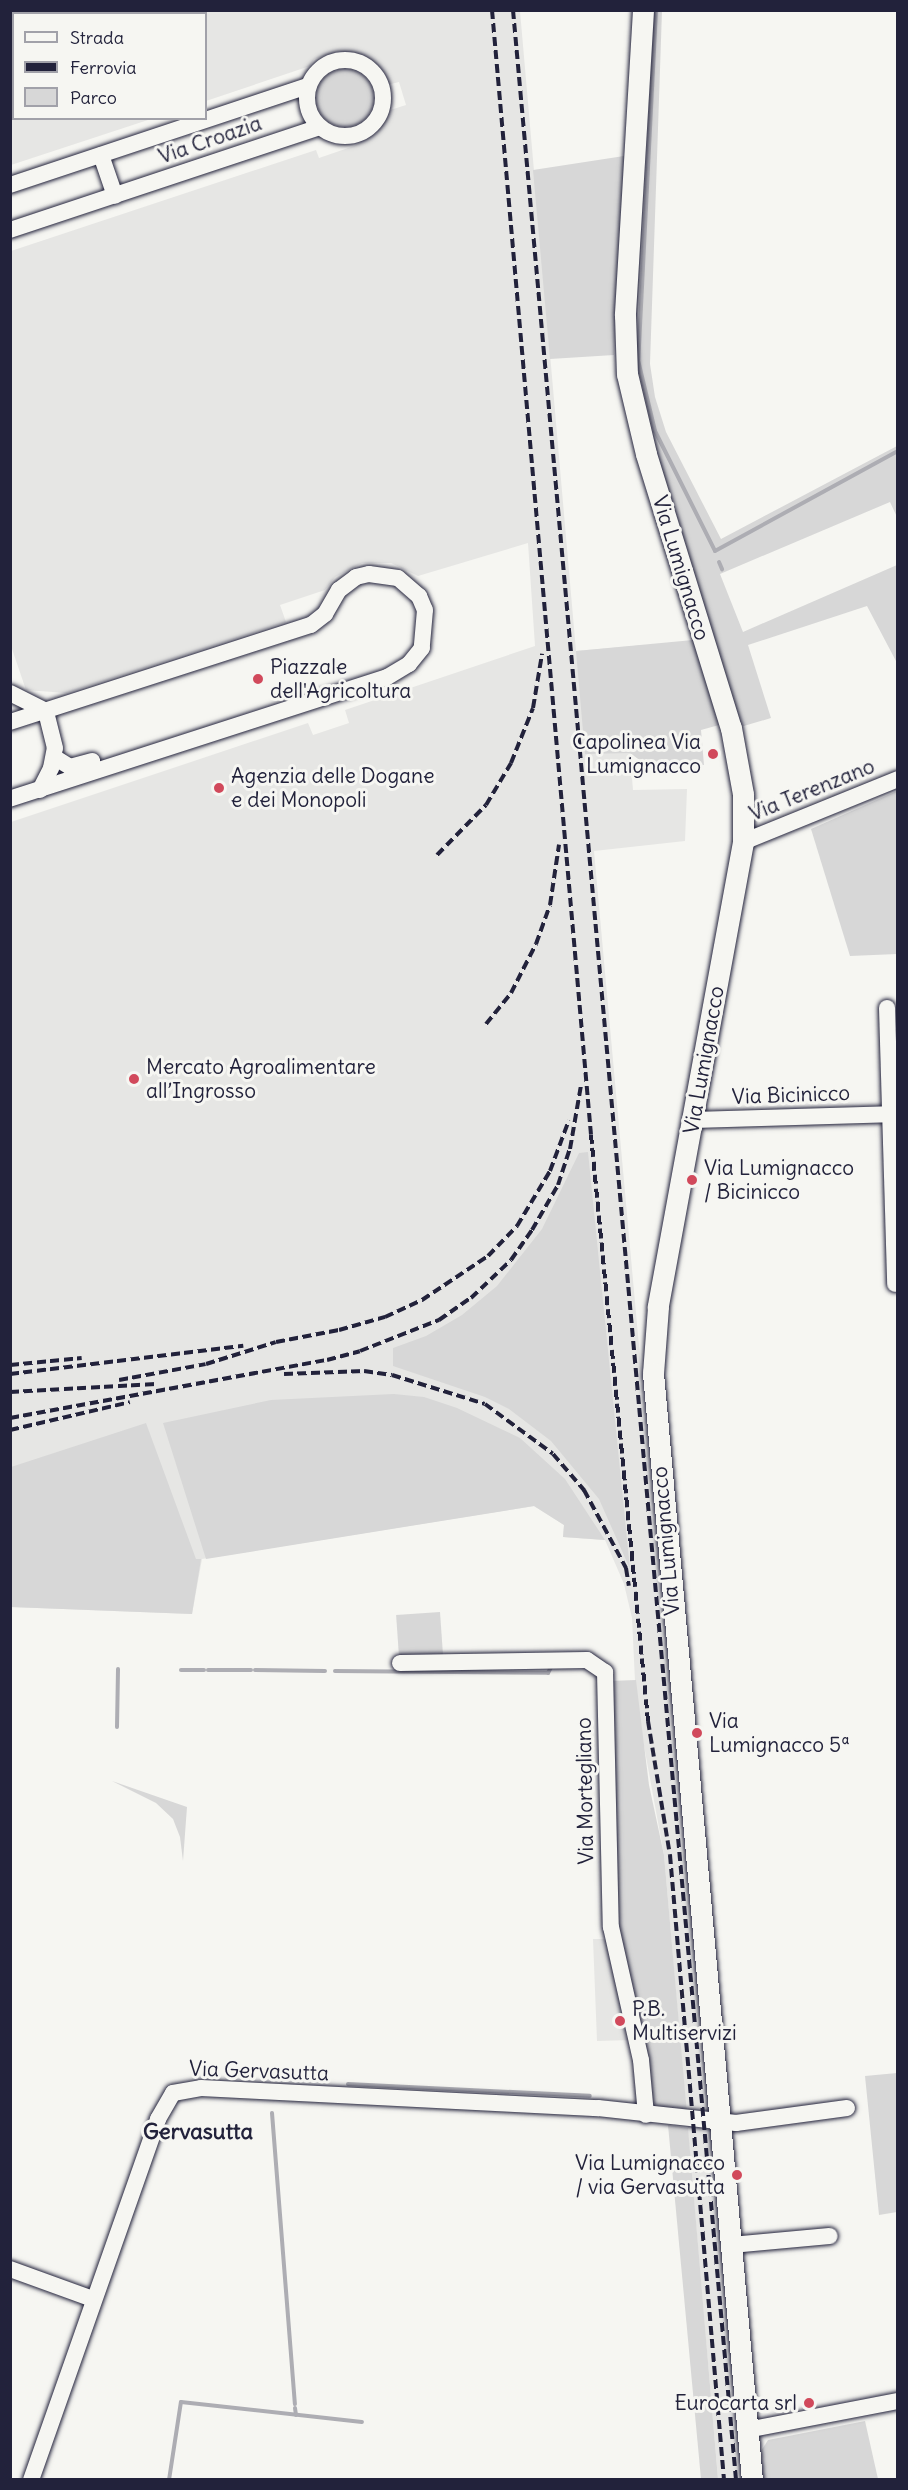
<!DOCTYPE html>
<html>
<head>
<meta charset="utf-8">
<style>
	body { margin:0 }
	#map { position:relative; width:908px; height:2490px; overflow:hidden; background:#f6f6f2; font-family:Delius,sans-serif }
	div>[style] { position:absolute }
	.built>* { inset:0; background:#e6e6e4 }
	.green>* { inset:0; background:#d7d7d7; transform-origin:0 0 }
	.round { border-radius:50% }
	.stream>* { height:4px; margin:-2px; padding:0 2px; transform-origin:2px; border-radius:2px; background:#adadb3 }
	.roads { filter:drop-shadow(0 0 2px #22223b) drop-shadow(0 0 2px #22223b) }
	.minor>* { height:16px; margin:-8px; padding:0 8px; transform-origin:8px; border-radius:8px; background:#f6f6f2 }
	.minor>.ring { margin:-8px; padding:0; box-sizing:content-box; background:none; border:16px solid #f6f6f2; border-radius:50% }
	.major>* { height:21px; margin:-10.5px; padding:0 10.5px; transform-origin:10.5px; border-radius:10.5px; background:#f6f6f2 }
	.rail>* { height:4px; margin-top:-2px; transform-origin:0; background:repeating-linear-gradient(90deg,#22223b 0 9px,transparent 0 13.5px) }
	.dots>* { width:16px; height:16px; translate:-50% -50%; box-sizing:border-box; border:3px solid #f6f6f2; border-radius:50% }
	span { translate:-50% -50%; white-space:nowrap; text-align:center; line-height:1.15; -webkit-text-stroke:6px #f6f6f2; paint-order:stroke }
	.street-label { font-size:21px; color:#22223b }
	.poi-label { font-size:21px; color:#22223b }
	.left { translate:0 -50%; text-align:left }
	.right { translate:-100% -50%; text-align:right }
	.neighbourhood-label { font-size:22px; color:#22223b; font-weight:700 }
	.frame { position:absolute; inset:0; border:12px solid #22223b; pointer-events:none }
	.legend { position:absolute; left:12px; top:12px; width:195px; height:108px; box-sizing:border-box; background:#f6f6f2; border:2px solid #a1a1a9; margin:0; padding:8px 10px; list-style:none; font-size:18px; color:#22223b }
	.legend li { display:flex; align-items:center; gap:12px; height:30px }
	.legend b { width:30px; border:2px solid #a1a1a9 }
</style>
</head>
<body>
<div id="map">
	<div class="built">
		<i style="clip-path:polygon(11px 11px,520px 11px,576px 651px,645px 645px,655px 752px,630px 754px,633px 790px,687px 789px,685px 841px,594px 851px,742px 2479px,718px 2479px,664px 1855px,636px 1702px,632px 1618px,624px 1584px,605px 1540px,563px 1537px,564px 1525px,534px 1506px,202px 1559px,192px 1614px,11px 1607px,11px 822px,308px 723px,313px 735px,349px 723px,345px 710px,535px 646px,528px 543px,418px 576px,391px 563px,362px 563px,335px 577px,325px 590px,280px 605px,286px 622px,66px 693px,26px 690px,10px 643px,11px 251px,316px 150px,319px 158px,354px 146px,377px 133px,387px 111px,406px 105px,399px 82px,387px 85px,369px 58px,339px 51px,314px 59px,310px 66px,206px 101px,206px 14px,14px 14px,14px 118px,151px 119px,11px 165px)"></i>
		<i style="clip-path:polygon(593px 1939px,607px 1939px,631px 2040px,597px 2041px)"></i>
	</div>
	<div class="green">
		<i style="clip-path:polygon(651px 11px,662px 11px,650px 364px,655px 397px,666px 432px,721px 539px,897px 446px,897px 517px,890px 502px,720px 574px,743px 632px,897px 565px,897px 663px,867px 606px,748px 645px,771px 718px,737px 728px,646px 423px,632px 355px)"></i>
		<i class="round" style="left:316px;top:69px;width:58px;height:58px"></i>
		<i style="clip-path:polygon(624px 156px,614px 355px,550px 359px,533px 170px)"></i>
		<i style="clip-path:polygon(693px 640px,719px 725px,701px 730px,704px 765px,649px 767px,630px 753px,585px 754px,576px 651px)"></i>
		<i style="clip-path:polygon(897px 791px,897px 954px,850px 956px,811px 829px)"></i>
		<i style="clip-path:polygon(588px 1152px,630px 1569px,599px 1499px,551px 1441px,509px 1409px,485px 1397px,393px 1366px,393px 1348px,426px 1336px,462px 1315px,497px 1286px,542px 1229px,579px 1153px)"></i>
		<i style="clip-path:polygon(394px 1394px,424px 1397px,457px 1408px,520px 1438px,565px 1479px,605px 1540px,563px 1537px,564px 1525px,534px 1506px,206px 1559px,163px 1423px,271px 1400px)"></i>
		<i style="clip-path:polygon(146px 1423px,196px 1559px,201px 1559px,192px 1614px,11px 1607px,11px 1467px)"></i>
		<i style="left:440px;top:1612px;width:46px;height:44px;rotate:86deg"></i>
		<i style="clip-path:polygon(636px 1680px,649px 1785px,664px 1855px,687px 2114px,662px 2110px,652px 2101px,619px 1939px,610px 1681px)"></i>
		<i style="clip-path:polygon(112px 1781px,187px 1807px,183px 1861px,180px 1837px,173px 1819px,156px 1803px)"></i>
		<i style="clip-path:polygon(897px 2073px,897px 2212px,879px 2215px,865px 2076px)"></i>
		<i style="clip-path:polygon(668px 2125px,688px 2128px,718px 2479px,701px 2479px)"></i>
		<i style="clip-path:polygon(865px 2421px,878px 2479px,762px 2479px,761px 2451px,768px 2440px)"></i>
	</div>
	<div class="stream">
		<i style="left:656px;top:10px;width:350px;rotate:92.9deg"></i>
		<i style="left:638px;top:360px;width:73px;rotate:76.5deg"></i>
		<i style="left:655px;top:431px;width:134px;rotate:63.4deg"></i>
		<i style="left:715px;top:551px;width:209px;rotate:-28.7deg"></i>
		<i style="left:719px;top:562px;width:8px;rotate:67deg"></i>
		<i style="left:181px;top:1670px;width:23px"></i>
		<i style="left:208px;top:1670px;width:43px"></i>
		<i style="left:255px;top:1670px;width:70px;rotate:0.8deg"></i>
		<i style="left:335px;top:1671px;width:213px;rotate:0.5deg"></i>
		<i style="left:548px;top:1673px;width:7px;rotate:-63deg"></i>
		<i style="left:117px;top:1727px;width:58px;rotate:-89deg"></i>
		<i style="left:348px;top:2084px;width:242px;rotate:2.8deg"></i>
		<i style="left:272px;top:2113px;width:292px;rotate:85.5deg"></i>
		<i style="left:295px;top:2408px;width:7px;rotate:82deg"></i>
		<i style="left:169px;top:2480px;width:79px;rotate:-81.3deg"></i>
		<i style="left:181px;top:2402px;width:182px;rotate:6.3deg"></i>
	</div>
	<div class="roads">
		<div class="minor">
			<i class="ring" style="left:307px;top:60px;width:60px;height:60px"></i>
			<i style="left:101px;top:155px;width:43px;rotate:71.1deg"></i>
			<i style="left:10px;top:185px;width:314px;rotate:-18.4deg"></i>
			<i style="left:10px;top:230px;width:326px;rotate:-18.4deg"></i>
			<i style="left:10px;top:693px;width:40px;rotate:26.6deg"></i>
			<i style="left:10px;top:722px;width:316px;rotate:-17.9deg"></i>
			<i style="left:311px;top:625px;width:18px;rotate:-38deg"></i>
			<i style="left:325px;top:614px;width:28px;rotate:-60deg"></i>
			<i style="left:339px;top:590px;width:21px;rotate:-37deg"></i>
			<i style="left:356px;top:577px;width:13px;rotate:-13deg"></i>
			<i style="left:369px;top:574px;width:29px;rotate:8deg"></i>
			<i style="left:398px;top:578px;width:28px;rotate:41deg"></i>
			<i style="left:419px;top:596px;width:15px;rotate:67deg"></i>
			<i style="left:425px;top:610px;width:38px;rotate:95deg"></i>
			<i style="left:422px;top:648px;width:21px;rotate:129deg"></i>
			<i style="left:409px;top:664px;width:26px;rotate:149deg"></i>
			<i style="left:387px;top:677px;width:396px;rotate:162.1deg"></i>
			<i style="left:54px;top:757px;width:19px;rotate:32deg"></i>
			<i style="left:70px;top:767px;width:23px;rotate:-15deg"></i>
			<i style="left:40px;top:790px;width:25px;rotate:-63deg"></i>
			<i style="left:51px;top:768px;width:20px;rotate:-79deg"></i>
			<i style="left:55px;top:748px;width:38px;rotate:-104deg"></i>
			<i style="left:743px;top:842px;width:167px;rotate:-22.1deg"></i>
			<i style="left:887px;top:1008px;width:276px;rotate:88.3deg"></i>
			<i style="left:693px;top:1120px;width:205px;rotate:-1.7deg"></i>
			<i style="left:400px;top:1663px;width:187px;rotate:-0.9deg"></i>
			<i style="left:587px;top:1660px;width:22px;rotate:34deg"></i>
			<i style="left:605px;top:1672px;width:255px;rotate:88.7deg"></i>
			<i style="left:611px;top:1927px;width:136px;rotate:77.3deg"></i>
			<i style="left:641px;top:2060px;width:55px;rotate:84.8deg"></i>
			<i style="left:731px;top:2245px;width:99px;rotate:-5.2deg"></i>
			<i style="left:10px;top:2269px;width:88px;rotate:19.9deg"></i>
			<i style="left:747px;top:2430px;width:154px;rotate:-10.9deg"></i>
			<i style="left:31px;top:2480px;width:383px;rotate:-70.6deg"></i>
			<i style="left:158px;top:2119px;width:30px;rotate:-60deg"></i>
			<i style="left:173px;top:2093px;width:28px;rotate:-10deg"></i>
			<i style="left:201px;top:2088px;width:398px;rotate:2.9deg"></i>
			<i style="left:598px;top:2108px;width:139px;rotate:6.2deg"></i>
			<i style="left:736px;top:2123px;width:112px;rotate:-7.7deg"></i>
		</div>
		<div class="major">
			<i style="left:643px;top:10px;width:306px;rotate:93.4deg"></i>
			<i style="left:625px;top:315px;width:59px;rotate:88.1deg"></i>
			<i style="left:627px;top:374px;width:82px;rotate:76.6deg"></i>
			<i style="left:646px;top:454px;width:287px;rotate:72.8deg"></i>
			<i style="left:731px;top:728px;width:67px;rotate:79.7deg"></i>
			<i style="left:743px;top:794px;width:48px;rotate:90deg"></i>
			<i style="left:743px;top:842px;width:473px;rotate:100.4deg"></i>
			<i style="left:658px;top:1307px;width:66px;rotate:94.3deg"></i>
			<i style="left:653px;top:1373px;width:1111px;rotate:84.89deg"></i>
		</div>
	</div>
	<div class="rail">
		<i style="left:492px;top:10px;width:1129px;rotate:84.97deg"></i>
		<i style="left:591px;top:1135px;width:589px;rotate:84.44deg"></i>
		<i style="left:648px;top:1721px;width:136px;rotate:80.7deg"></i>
		<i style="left:670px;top:1855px;width:627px;rotate:85.06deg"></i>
		<i style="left:513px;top:10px;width:2480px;rotate:84.84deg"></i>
		<i style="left:437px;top:855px;width:70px;rotate:-45.6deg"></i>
		<i style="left:486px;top:805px;width:49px;rotate:-59.2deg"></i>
		<i style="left:511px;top:763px;width:59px;rotate:-68.2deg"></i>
		<i style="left:533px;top:708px;width:55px;rotate:-80.5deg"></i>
		<i style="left:486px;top:1024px;width:40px;rotate:-51deg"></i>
		<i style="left:511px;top:993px;width:55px;rotate:-63deg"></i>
		<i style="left:536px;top:944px;width:41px;rotate:-70.3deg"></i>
		<i style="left:550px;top:905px;width:61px;rotate:-81.5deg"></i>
		<i style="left:10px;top:1365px;width:72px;rotate:-5.6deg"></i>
		<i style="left:10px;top:1374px;width:235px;rotate:-6.9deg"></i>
		<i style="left:284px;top:1374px;width:80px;rotate:-2.1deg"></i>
		<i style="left:364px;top:1371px;width:28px;rotate:8deg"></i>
		<i style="left:392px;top:1375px;width:97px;rotate:17.3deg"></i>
		<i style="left:485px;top:1404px;width:84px;rotate:36.3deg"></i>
		<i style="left:553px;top:1454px;width:48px;rotate:49.3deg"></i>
		<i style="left:584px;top:1490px;width:89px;rotate:61.7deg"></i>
		<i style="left:626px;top:1568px;width:18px;rotate:81deg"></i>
		<i style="left:119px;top:1380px;width:88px;rotate:-10.4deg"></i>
		<i style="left:206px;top:1364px;width:73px;rotate:-17.4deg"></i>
		<i style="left:276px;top:1342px;width:64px;rotate:-10.8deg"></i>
		<i style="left:339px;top:1330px;width:48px;rotate:-15.8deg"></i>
		<i style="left:385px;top:1317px;width:41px;rotate:-24.7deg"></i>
		<i style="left:422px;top:1300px;width:79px;rotate:-33.7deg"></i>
		<i style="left:488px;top:1256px;width:42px;rotate:-46deg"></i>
		<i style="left:517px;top:1226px;width:64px;rotate:-59deg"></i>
		<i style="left:550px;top:1171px;width:54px;rotate:-69.6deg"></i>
		<i style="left:10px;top:1392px;width:146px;rotate:-3.1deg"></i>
		<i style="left:10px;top:1418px;width:322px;rotate:-10.4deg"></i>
		<i style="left:327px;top:1360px;width:34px;rotate:-15deg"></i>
		<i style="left:360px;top:1351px;width:85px;rotate:-21.4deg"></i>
		<i style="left:439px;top:1320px;width:39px;rotate:-35deg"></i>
		<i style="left:471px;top:1298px;width:55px;rotate:-43.5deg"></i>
		<i style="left:511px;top:1260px;width:37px;rotate:-55deg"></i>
		<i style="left:532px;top:1230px;width:52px;rotate:-60deg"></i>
		<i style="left:558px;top:1185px;width:38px;rotate:-72deg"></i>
		<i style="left:570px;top:1149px;width:65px;rotate:-80.2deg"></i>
		<i style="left:10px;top:1430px;width:123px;rotate:-13.1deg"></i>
	</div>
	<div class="dots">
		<i style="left:258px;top:679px;background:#d1495b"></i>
		<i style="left:713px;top:754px;background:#d1495b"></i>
		<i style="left:219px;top:788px;background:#d1495b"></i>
		<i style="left:134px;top:1079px;background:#d1495b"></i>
		<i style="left:692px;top:1180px;background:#d1495b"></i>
		<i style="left:697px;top:1733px;background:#d1495b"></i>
		<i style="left:620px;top:2021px;background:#d1495b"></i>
		<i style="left:737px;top:2175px;background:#d1495b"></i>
		<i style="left:809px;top:2403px;background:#d1495b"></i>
	</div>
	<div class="street-label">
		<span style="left:210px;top:140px;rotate:-19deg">Via Croazia</span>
		<span style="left:681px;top:568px;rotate:73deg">Via Lumignacco</span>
		<span style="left:812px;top:790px;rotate:-22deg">Via Terenzano</span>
		<span style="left:704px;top:1060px;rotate:-80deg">Via Lumignacco</span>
		<span style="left:791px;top:1095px;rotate:-2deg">Via Bicinicco</span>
		<span style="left:666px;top:1541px;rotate:-95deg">Via Lumignacco</span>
		<span style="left:585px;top:1791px;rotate:-91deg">Via Mortegliano</span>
		<span style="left:259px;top:2071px;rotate:2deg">Via Gervasutta</span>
	</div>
	<div class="poi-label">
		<span class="left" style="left:270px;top:679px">Piazzale<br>dell'Agricoltura</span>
		<span class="right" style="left:701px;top:754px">Capolinea Via<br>Lumignacco</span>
		<span class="left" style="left:231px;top:788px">Agenzia delle Dogane<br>e dei Monopoli</span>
		<span class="left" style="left:146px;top:1079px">Mercato Agroalimentare<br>all’Ingrosso</span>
		<span class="left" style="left:704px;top:1180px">Via Lumignacco<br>/ Bicinicco</span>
		<span class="left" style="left:709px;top:1733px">Via<br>Lumignacco 5ª</span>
		<span class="left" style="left:632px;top:2021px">P.B.<br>Multiservizi</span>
		<span class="right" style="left:725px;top:2175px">Via Lumignacco<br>/ via Gervasutta</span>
		<span class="right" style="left:797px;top:2403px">Eurocarta srl</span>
	</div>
	<div class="neighbourhood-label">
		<span style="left:198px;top:2132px">Gervasutta</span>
	</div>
	<div class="frame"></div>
	<ul class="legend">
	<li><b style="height:8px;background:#f6f6f2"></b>Strada</li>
	<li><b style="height:8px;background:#22223b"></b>Ferrovia</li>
	<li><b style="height:16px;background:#d7d7d7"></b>Parco</li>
	</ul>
</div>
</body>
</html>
